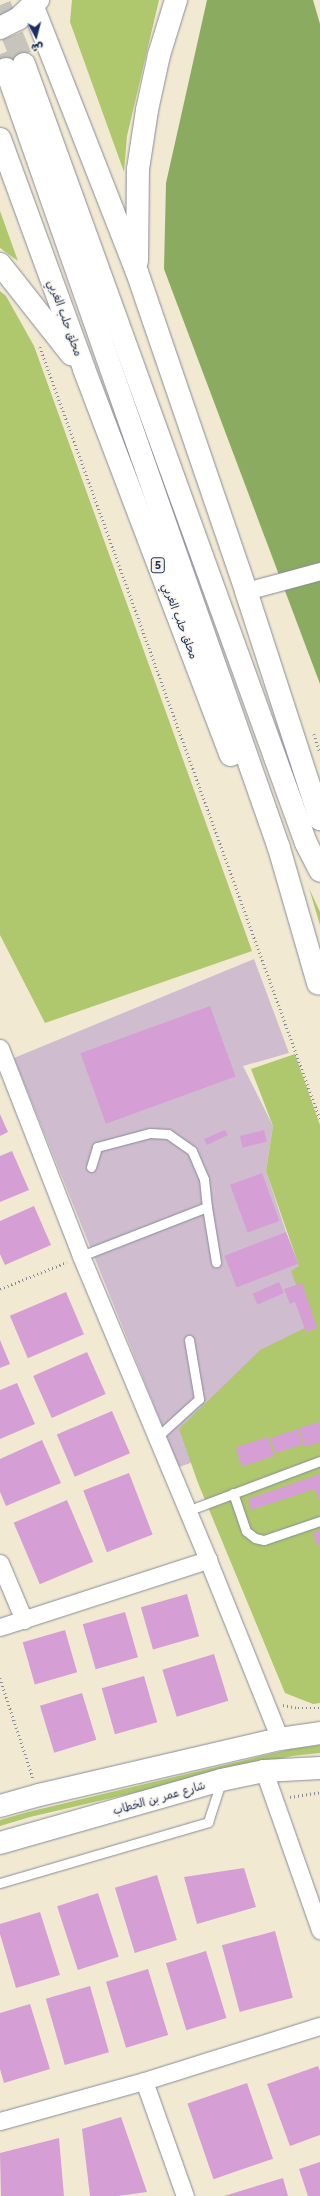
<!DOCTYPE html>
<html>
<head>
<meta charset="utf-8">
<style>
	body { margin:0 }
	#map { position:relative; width:320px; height:2196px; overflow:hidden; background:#f2e9d3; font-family:"Playpen Sans","Playpen Sans Arabic",sans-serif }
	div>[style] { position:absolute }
	.industrial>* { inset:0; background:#cfbdcf }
	.green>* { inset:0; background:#afc76d }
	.forest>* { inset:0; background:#8bac60 }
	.building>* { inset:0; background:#d59fd6; transform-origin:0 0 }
	.trunk-tunnel>* { height:22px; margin-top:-11px; transform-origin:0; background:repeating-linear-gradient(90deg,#c7c4bc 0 22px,transparent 0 33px) }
	.path>* { height:2.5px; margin-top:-1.25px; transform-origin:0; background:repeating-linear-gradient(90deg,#868c98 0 1px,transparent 0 4px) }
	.roads { filter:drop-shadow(0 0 1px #868c98) drop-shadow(0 0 1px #868c98) }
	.service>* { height:9px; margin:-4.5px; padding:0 4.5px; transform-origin:4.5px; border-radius:4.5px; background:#fff }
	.minor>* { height:17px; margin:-8.5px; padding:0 8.5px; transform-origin:8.5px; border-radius:8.5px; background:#fff }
	.tertiary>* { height:22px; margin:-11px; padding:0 11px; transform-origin:11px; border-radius:11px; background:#fff }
	.trunk>* { height:22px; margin:-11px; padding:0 11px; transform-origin:11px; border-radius:11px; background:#fff }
	span { translate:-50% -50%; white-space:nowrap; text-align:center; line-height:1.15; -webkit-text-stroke:3px #f7f3e8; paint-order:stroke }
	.shield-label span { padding:1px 3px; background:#f7f3e8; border:1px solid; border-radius:3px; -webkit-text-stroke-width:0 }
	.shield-label { font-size:10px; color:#1b2f5e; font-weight:700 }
	.street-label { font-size:11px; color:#1b2f5e }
	.north { position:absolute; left:16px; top:16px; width:40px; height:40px; -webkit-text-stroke:3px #f7f3e8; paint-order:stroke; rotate:173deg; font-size:11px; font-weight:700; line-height:16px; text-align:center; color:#1b2f5e }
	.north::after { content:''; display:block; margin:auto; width:14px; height:18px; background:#1b2f5e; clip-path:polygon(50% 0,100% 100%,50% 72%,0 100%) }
</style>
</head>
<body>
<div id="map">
	<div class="industrial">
		<i style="clip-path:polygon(254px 959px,289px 1053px,243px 1066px,273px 1126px,266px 1171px,286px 1232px,320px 1318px,320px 1418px,179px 1467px,14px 1058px)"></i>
	</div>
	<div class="green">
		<i style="clip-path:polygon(72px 0,159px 0,127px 136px,124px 172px,70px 22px)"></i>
		<i style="clip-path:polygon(0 211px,18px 261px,0 248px)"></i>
		<i style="clip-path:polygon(0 291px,6px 296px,34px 346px,252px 951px,45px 1023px,0 935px)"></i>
		<i style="clip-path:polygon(309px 888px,320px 912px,320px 925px)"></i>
		<i style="clip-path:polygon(295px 1054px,320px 1125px,320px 1703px,313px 1704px,285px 1693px,198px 1483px,179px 1429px,260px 1350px,311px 1325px,291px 1271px,299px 1266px,266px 1171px,273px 1126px,251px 1069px)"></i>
		<i style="clip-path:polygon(320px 1745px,320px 1753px,292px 1756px,30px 1817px,0 1826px,0 1820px,28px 1812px,291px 1749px)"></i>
	</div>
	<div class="forest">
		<i style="clip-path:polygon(207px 0,313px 0,320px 24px,320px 684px,164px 269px,166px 183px)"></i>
	</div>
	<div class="building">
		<i style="left:210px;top:1006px;width:75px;height:138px;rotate:70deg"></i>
		<i style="clip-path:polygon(0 1114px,8px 1132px,0 1136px)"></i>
		<i style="clip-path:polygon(225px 1130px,228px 1135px,207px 1145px,204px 1139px)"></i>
		<i style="left:264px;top:1130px;width:12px;height:25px;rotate:76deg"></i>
		<i style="clip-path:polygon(12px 1151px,29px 1190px,0 1202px,0 1156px)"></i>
		<i style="left:262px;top:1173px;width:51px;height:34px;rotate:70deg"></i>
		<i style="clip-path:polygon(34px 1206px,51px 1245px,5px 1265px,0 1254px,0 1221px)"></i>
		<i style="left:286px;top:1232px;width:34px;height:66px;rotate:69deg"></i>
		<i style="left:279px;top:1282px;width:12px;height:29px;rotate:66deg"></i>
		<i style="clip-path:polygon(302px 1283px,317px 1328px,306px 1332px,295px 1302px,290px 1304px,284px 1289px)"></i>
		<i style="left:66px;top:1292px;width:46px;height:61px;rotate:67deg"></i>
		<i style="clip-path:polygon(0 1340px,10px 1364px,0 1368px)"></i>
		<i style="left:87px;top:1352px;width:46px;height:59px;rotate:66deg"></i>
		<i style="clip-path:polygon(17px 1383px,35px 1424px,0 1439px,0 1390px)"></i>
		<i style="left:112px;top:1411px;width:46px;height:60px;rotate:67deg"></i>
		<i style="clip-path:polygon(320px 1422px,320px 1442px,305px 1447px,299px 1428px)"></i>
		<i style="left:298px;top:1429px;width:16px;height:29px;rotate:72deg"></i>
		<i style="left:268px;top:1437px;width:20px;height:34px;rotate:72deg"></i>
		<i style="clip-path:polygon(42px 1440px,61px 1483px,6px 1506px,0 1492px,0 1459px)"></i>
		<i style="left:129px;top:1473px;width:66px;height:49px;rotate:69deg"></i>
		<i style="clip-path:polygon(320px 1474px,320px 1503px,315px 1489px,251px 1510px,248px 1499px)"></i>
		<i style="left:67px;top:1500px;width:67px;height:58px;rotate:67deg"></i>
		<i style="clip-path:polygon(320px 1530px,320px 1544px,317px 1545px,313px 1533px)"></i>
		<i style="left:187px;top:1594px;width:44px;height:48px;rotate:74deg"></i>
		<i style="left:125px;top:1612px;width:47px;height:44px;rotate:74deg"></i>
		<i style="left:65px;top:1630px;width:44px;height:44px;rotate:74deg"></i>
		<i style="left:214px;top:1654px;width:49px;height:54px;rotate:73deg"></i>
		<i style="left:144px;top:1676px;width:48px;height:44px;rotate:74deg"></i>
		<i style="left:82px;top:1693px;width:49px;height:44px;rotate:73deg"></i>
		<i style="clip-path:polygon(244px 1868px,256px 1907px,197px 1924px,184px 1877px)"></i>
		<i style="left:157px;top:1875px;width:68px;height:44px;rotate:73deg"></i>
		<i style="left:98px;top:1893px;width:67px;height:43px;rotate:72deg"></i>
		<i style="clip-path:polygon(40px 1912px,60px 1975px,16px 1988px,0 1934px,0 1924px)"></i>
		<i style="left:275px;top:1931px;width:69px;height:55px;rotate:75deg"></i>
		<i style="left:206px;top:1951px;width:70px;height:42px;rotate:73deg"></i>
		<i style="left:148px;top:1969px;width:69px;height:44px;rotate:73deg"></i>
		<i style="left:90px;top:1986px;width:69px;height:46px;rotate:74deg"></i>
		<i style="clip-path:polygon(30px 2004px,50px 2069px,4px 2083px,0 2069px,0 2013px)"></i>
		<i style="clip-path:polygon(318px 2066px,320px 2071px,320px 2135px,290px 2146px,267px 2084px)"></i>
		<i style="left:247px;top:2083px;width:80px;height:63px;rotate:71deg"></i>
		<i style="clip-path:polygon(121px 2117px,147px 2192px,118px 2196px,90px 2196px,82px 2129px)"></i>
		<i style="clip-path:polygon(59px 2138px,64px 2196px,1px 2196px,0 2153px)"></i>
		<i style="clip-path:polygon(320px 2162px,320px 2196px,308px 2196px,299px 2169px)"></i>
		<i style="clip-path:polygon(283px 2178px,288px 2196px,224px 2196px)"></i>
	</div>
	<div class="trunk-tunnel">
		<i style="left:0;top:5px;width:64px;rotate:67.9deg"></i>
		<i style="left:0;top:54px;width:16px;rotate:68deg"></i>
	</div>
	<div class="path">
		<i style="left:40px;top:347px;width:821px;rotate:70.06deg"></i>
		<i style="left:314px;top:734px;width:19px;rotate:72deg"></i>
		<i style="left:0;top:1289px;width:72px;rotate:-21.9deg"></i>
		<i style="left:0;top:1678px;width:105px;rotate:71.7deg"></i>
		<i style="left:283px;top:1705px;width:15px;rotate:11deg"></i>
		<i style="left:298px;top:1708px;width:22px"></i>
		<i style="left:290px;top:1797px;width:30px;rotate:-9deg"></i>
	</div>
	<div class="roads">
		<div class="service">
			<i style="left:91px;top:1167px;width:21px;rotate:-73deg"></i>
			<i style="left:97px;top:1147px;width:55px;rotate:-14.8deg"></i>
			<i style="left:150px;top:1133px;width:18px;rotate:3deg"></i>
			<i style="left:168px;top:1134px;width:29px;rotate:35deg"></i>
			<i style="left:192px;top:1151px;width:30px;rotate:67deg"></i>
			<i style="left:204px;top:1179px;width:28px;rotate:84deg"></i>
			<i style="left:81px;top:1256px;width:135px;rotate:-21.3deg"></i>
			<i style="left:207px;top:1207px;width:56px;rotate:80.7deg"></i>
			<i style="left:156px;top:1438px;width:58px;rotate:-42.2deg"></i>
			<i style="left:199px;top:1399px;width:60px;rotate:-99.6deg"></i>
			<i style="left:233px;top:1493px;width:40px;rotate:71.1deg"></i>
			<i style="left:246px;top:1531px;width:11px;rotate:38deg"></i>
			<i style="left:255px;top:1538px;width:9px;rotate:13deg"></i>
			<i style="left:264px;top:1540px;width:59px;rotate:-18.7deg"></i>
			<i style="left:187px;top:1511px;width:142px;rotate:-20.6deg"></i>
			<i style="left:0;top:1883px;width:217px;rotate:-16.3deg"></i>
			<i style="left:208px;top:1822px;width:42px;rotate:-72deg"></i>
		</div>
		<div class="minor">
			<i style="left:246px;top:591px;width:77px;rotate:-15.1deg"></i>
			<i style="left:0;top:1048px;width:223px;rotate:68.7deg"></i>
			<i style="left:81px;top:1256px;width:329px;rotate:67.3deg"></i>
			<i style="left:208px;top:1560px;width:193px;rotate:68.1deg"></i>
			<i style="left:0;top:1563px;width:62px;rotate:67.2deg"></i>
			<i style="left:0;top:1627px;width:219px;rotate:-17.9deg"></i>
			<i style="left:264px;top:1771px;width:169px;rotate:70.6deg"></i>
			<i style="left:144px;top:2081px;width:122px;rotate:70.4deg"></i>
			<i style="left:0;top:2121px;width:149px;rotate:-15.5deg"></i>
			<i style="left:144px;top:2081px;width:184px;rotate:-17.4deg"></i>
		</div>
		<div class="tertiary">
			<i style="left:0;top:1806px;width:41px;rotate:-15.8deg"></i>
			<i style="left:39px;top:1795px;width:247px;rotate:-13.1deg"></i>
			<i style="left:280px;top:1739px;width:40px;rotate:-8.5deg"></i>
			<i style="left:0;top:1843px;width:230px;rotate:-15.9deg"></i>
			<i style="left:221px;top:1780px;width:44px;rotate:-11.8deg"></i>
			<i style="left:264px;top:1771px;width:56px;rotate:-3.1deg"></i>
		</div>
		<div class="trunk">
			<i style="left:33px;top:7px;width:285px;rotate:68.6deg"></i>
			<i style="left:137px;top:272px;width:337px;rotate:71.1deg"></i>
			<i style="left:246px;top:591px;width:240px;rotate:72deg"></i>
			<i style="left:0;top:28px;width:20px;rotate:-27deg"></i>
			<i style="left:18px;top:19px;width:28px;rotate:-44deg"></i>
			<i style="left:24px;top:64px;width:828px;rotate:70.1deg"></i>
			<i style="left:306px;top:843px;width:31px;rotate:63deg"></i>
			<i style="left:6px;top:69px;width:825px;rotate:70.69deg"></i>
			<i style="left:279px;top:848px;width:141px;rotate:73.9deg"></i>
			<i style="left:0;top:139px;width:245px;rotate:69.9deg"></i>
			<i style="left:84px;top:369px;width:413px;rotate:69.2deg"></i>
			<i style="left:137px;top:261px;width:92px;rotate:-89.4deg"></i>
			<i style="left:138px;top:169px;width:60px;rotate:-81.3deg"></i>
			<i style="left:147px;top:110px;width:56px;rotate:-77.7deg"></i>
			<i style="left:159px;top:55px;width:58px;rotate:-72.8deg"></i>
			<i style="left:0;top:264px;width:115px;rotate:51.7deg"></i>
		</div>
	</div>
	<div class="shield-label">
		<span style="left:158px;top:565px">5</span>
	</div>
	<div class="street-label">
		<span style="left:65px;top:318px;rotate:70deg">محلق حلب الغربي</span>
		<span style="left:180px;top:621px;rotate:69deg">محلق حلب الغربي</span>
		<span style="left:159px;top:1798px;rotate:-16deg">شارع عمر بن الخطاب</span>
	</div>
	<div class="north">ش</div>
</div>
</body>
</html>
